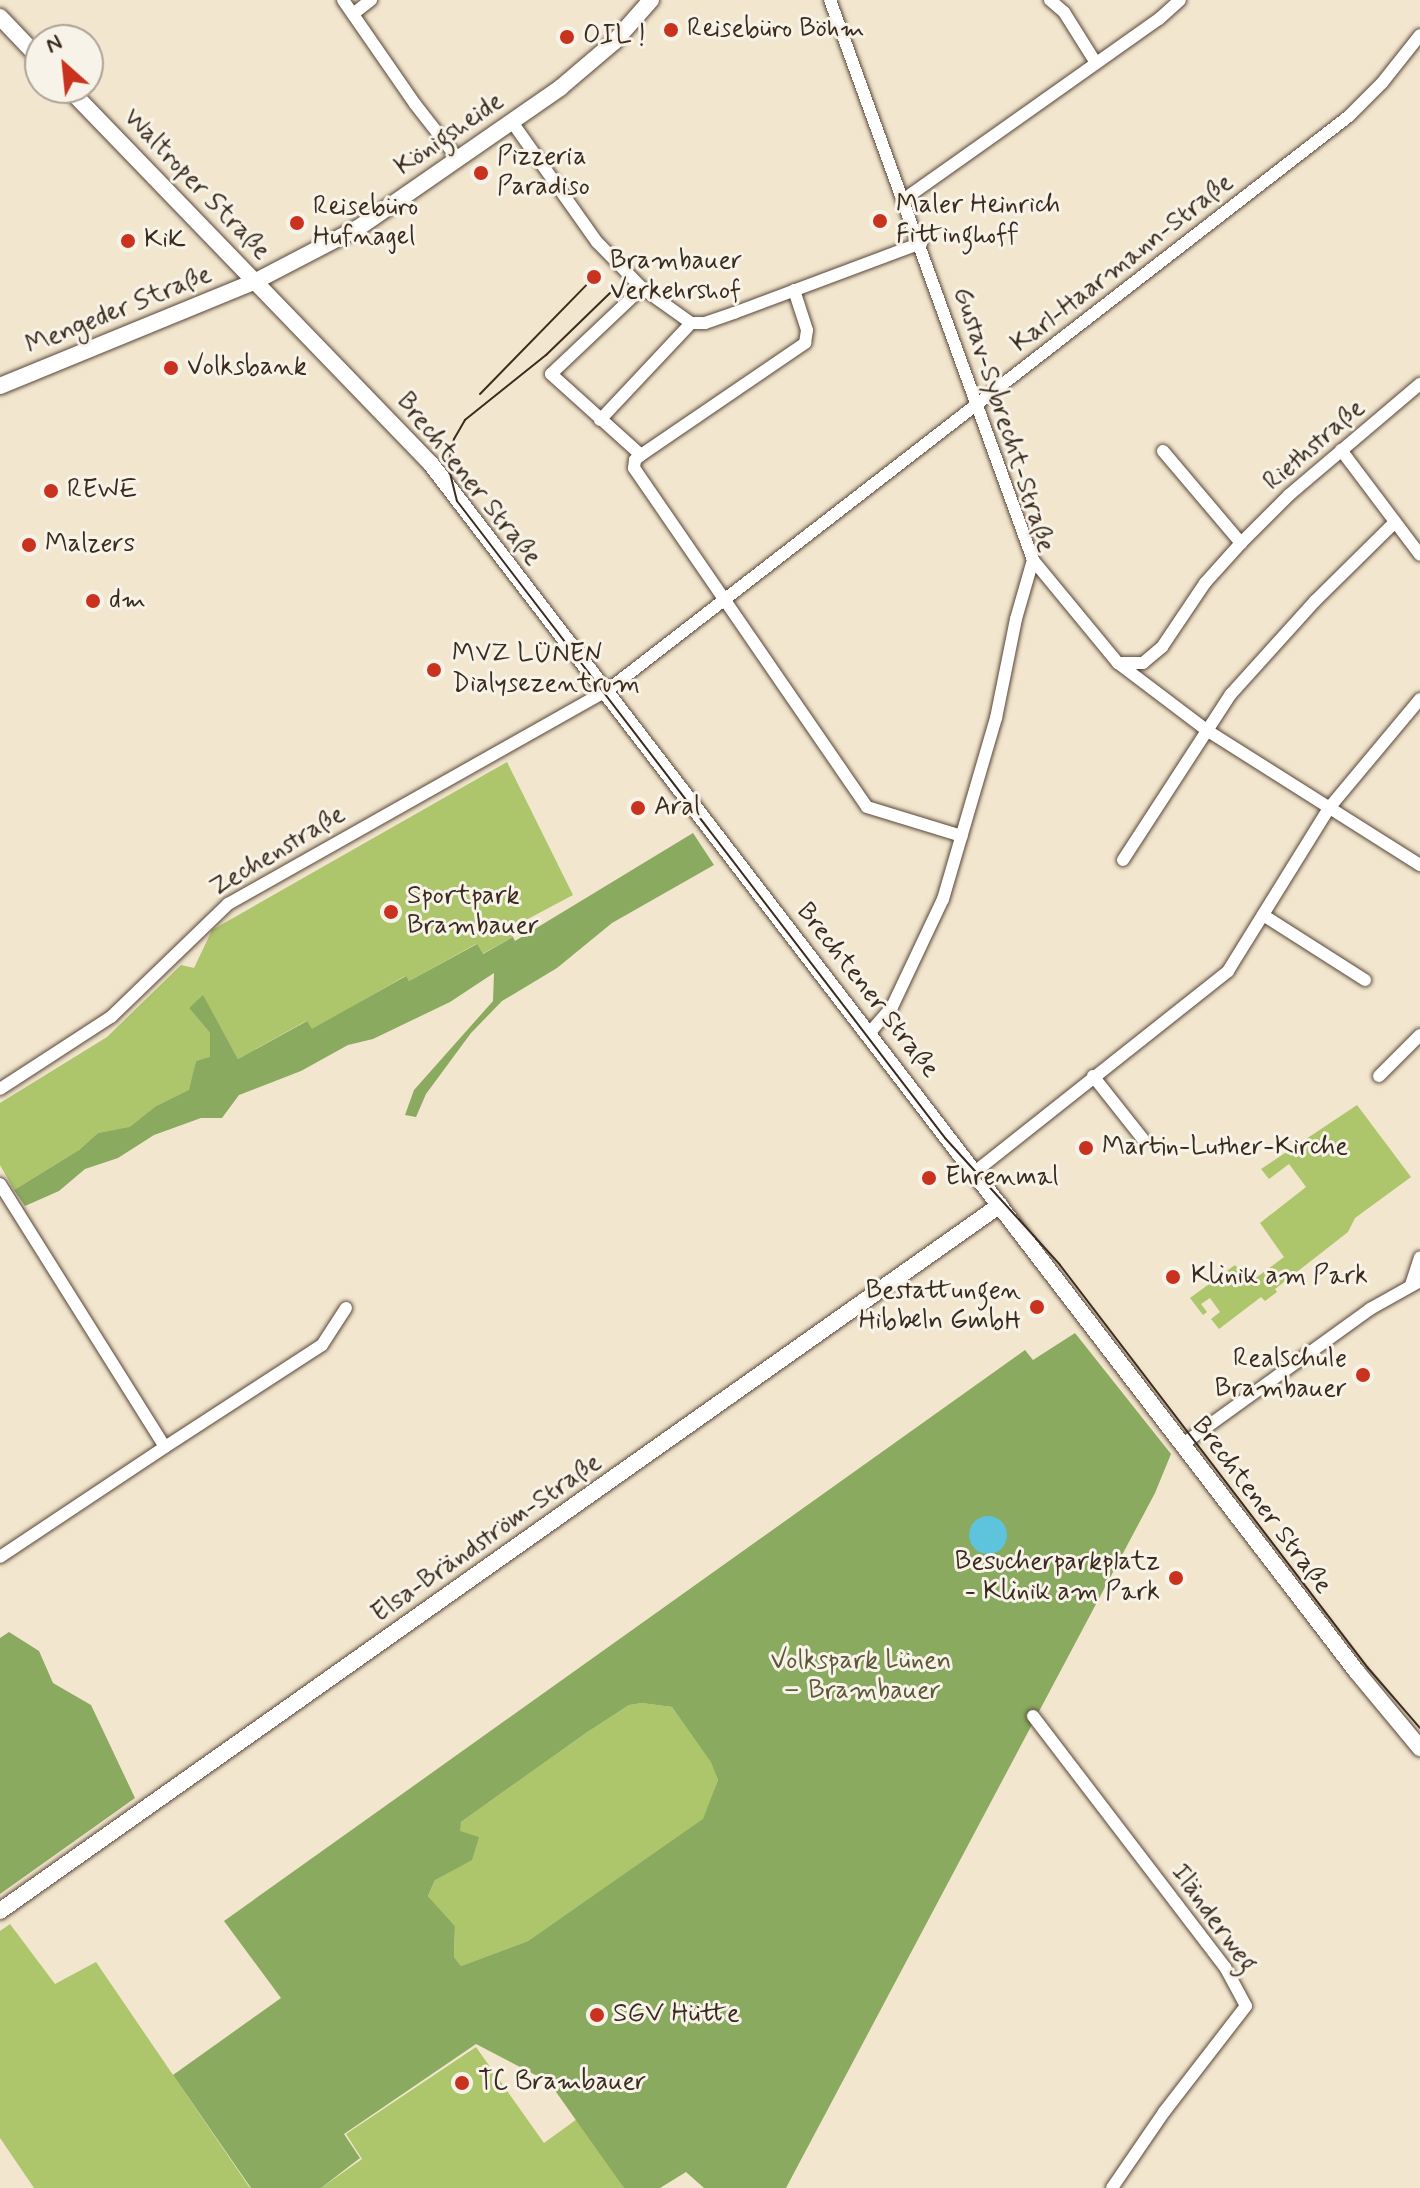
<!DOCTYPE html>
<html>
<head>
<meta charset="utf-8">
<style>
	body { margin:0 }
	#map { position:relative; width:1420px; height:2188px; overflow:hidden; background:#f3e6ce; font-family:Mynerve,sans-serif }
	div>[style] { position:absolute }
	.green>* { inset:0; background:#adc56b }
	.forest>* { inset:0; background:#8aaa5f }
	.water>* { inset:0; background:#5ec3dc }
	.round { border-radius:50% }
	.roads { filter:drop-shadow(0 0 2px #574638) drop-shadow(0 0 2px #574638) }
	.street>* { height:12px; margin:-6px; padding:0 6px; transform-origin:6px; border-radius:6px; background:#fff }
	.secondary>* { height:16px; margin:-8px; padding:0 8px; transform-origin:8px; border-radius:8px; background:#fff }
	.tram>* { height:2px; margin:-1px; padding:0 1px; transform-origin:1px; border-radius:1px; background:#3b2a1e }
	.dots>* { width:22px; height:22px; translate:-50% -50%; box-sizing:border-box; border:4px solid #f7f3e8; border-radius:50% }
	span { translate:-50% -50%; white-space:nowrap; text-align:center; line-height:1.15; -webkit-text-stroke:6px #f7f3e8; paint-order:stroke }
	.poi-label { font-size:26px; color:#3b2a1e }
	.left { translate:0 -50%; text-align:left }
	.right { translate:-100% -50%; text-align:right }
	.street-label { font-size:26px; color:#3b2a1e }
	.park-label { font-size:26px; color:#5d5835 }
	.north { position:absolute; left:24px; top:24px; width:80px; height:80px; box-sizing:border-box; background:#f7f3e8; border:2px solid #aca397; border-radius:50%; rotate:333deg; font-size:22px; font-weight:700; line-height:32px; text-align:center; color:#3b2a1e }
	.north::after { content:''; display:block; margin:auto; width:28px; height:36px; background:#c8321e; clip-path:polygon(50% 0,100% 100%,50% 72%,0 100%) }
</style>
</head>
<body>
<div id="map">
	<div class="green">
		<i style="clip-path:polygon(507px 762px,573px 895px,509px 929px,513px 937px,482px 954px,476px 944px,409px 981px,405px 976px,312px 1030px,306px 1021px,238px 1059px,203px 996px,189px 1008px,210px 1033px,210px 1058px,196px 1061px,190px 1090px,156px 1106px,130px 1128px,98px 1133px,79px 1150px,14px 1190px,0 1165px,0 1103px,107px 1037px,181px 965px,194px 968px,212px 930px)"></i>
		<i style="clip-path:polygon(1357px 1105px,1411px 1177px,1355px 1218px,1348px 1232px,1275px 1289px,1277px 1292px,1265px 1301px,1261px 1297px,1219px 1329px,1211px 1319px,1220px 1312px,1210px 1298px,1201px 1304px,1207px 1312px,1203px 1315px,1190px 1298px,1235px 1265px,1249px 1283px,1284px 1257px,1260px 1223px,1306px 1187px,1289px 1164px,1269px 1179px,1261px 1169px)"></i>
		<i style="clip-path:polygon(642px 1703px,672px 1707px,712px 1762px,718px 1780px,704px 1819px,528px 1941px,461px 1966px,454px 1957px,455px 1926px,428px 1896px,461px 1822px,586px 1733px,629px 1705px)"></i>
		<i style="clip-path:polygon(10px 1924px,55px 1984px,96px 1962px,250px 2188px,34px 2188px,0 2138px,0 1931px)"></i>
		<i style="clip-path:polygon(476px 2047px,544px 2143px,577px 2119px,624px 2188px,321px 2188px,362px 2159px,346px 2134px)"></i>
	</div>
	<div class="forest">
		<i style="clip-path:polygon(693px 833px,714px 865px,612px 923px,557px 968px,502px 1001px,471px 1033px,426px 1094px,416px 1117px,405px 1115px,414px 1090px,493px 1001px,494px 973px,450px 1002px,373px 1039px,348px 1045px,301px 1071px,239px 1095px,222px 1118px,201px 1118px,154px 1135px,118px 1158px,85px 1169px,59px 1191px,25px 1206px,14px 1190px,79px 1150px,98px 1133px,130px 1127px,156px 1106px,189px 1090px,196px 1061px,210px 1057px,210px 1033px,189px 1008px,203px 995px,238px 1059px,307px 1021px,312px 1029px,406px 976px,409px 981px,477px 944px,483px 954px,513px 937px,515px 941px)"></i>
		<i style="clip-path:polygon(evenodd,1075px 1333px,1171px 1454px,1155px 1493px,786px 2188px,704px 2188px,686px 2172px,660px 2188px,624px 2188px,549px 2082px,476px 2044px,344px 2134px,360px 2158px,321px 2188px,251px 2188px,173px 2075px,281px 1998px,224px 1921px,1025px 1350px,1033px 1360px,1075px 1333px,642px 1703px,672px 1707px,711px 1762px,718px 1780px,703px 1819px,528px 1941px,461px 1966px,454px 1957px,455px 1926px,428px 1896px,435px 1880px,472px 1860px,479px 1837px,460px 1831px,461px 1822px,586px 1733px,629px 1705px,642px 1703px)"></i>
		<i style="clip-path:polygon(9px 1632px,39px 1651px,53px 1683px,91px 1705px,135px 1798px,0 1894px,0 1638px)"></i>
	</div>
	<div class="water">
		<i class="round" style="left:969px;top:1516px;width:38px;height:38px"></i>
	</div>
	<div class="roads">
		<div class="street">
			<i style="left:343px;top:0;width:126px;rotate:55.3deg"></i>
			<i style="left:415px;top:104px;width:70px;rotate:52deg"></i>
			<i style="left:830px;top:0;width:596px;rotate:70.07deg"></i>
			<i style="left:1033px;top:560px;width:61px;rotate:106.1deg"></i>
			<i style="left:1016px;top:619px;width:101px;rotate:101.4deg"></i>
			<i style="left:996px;top:718px;width:189px;rotate:106.3deg"></i>
			<i style="left:943px;top:899px;width:119px;rotate:115.3deg"></i>
			<i style="left:892px;top:1007px;width:35px;rotate:131deg"></i>
			<i style="left:1050px;top:0;width:18px;rotate:41deg"></i>
			<i style="left:1064px;top:12px;width:60px;rotate:57.9deg"></i>
			<i style="left:353px;top:14px;width:23px;rotate:-38deg"></i>
			<i style="left:512px;top:122px;width:147px;rotate:54.7deg"></i>
			<i style="left:597px;top:242px;width:64px;rotate:45.6deg"></i>
			<i style="left:642px;top:288px;width:60px;rotate:35.5deg"></i>
			<i style="left:691px;top:323px;width:14px"></i>
			<i style="left:705px;top:323px;width:31px;rotate:-19deg"></i>
			<i style="left:734px;top:313px;width:200px;rotate:-20.5deg"></i>
			<i style="left:903px;top:200px;width:314px;rotate:-35.3deg"></i>
			<i style="left:1159px;top:19px;width:28px;rotate:-42deg"></i>
			<i style="left:642px;top:288px;width:125px;rotate:136.6deg"></i>
			<i style="left:551px;top:374px;width:121px;rotate:42deg"></i>
			<i style="left:641px;top:455px;width:8px;rotate:140deg"></i>
			<i style="left:635px;top:460px;width:8px;rotate:97deg"></i>
			<i style="left:634px;top:468px;width:411px;rotate:55.5deg"></i>
			<i style="left:867px;top:807px;width:99px;rotate:17deg"></i>
			<i style="left:600px;top:420px;width:133px;rotate:-46.8deg"></i>
			<i style="left:1341px;top:450px;width:131px;rotate:53deg"></i>
			<i style="left:1163px;top:451px;width:121px;rotate:49.7deg"></i>
			<i style="left:641px;top:455px;width:199px;rotate:-34.3deg"></i>
			<i style="left:805px;top:343px;width:13px;rotate:-81deg"></i>
			<i style="left:807px;top:330px;width:42px;rotate:-108deg"></i>
			<i style="left:1033px;top:560px;width:134px;rotate:50.5deg"></i>
			<i style="left:1118px;top:663px;width:113px;rotate:37.1deg"></i>
			<i style="left:1208px;top:731px;width:251px;rotate:32.3deg"></i>
			<i style="left:1118px;top:663px;width:25px"></i>
			<i style="left:1143px;top:663px;width:25px;rotate:-40deg"></i>
			<i style="left:1162px;top:647px;width:77px;rotate:-56.1deg"></i>
			<i style="left:1205px;top:583px;width:54px;rotate:-48deg"></i>
			<i style="left:1241px;top:543px;width:68px;rotate:-45deg"></i>
			<i style="left:1289px;top:495px;width:172px;rotate:-40.3deg"></i>
			<i style="left:1123px;top:860px;width:198px;rotate:-57deg"></i>
			<i style="left:1231px;top:694px;width:125px;rotate:-47.9deg"></i>
			<i style="left:1315px;top:601px;width:112px;rotate:-44.6deg"></i>
			<i style="left:1263px;top:915px;width:121px;rotate:32.5deg"></i>
			<i style="left:1093px;top:1076px;width:80px;rotate:51.6deg"></i>
			<i style="left:1379px;top:1076px;width:58px;rotate:-45deg"></i>
			<i style="left:0;top:1089px;width:132px;rotate:-33deg"></i>
			<i style="left:111px;top:1017px;width:163px;rotate:-44deg"></i>
			<i style="left:228px;top:904px;width:437px;rotate:-29.4deg"></i>
			<i style="left:609px;top:689px;width:936px;rotate:-37.75deg"></i>
			<i style="left:1349px;top:116px;width:47px;rotate:-45deg"></i>
			<i style="left:1382px;top:83px;width:61px;rotate:-51.6deg"></i>
			<i style="left:976px;top:1171px;width:322px;rotate:-38.4deg"></i>
			<i style="left:1228px;top:971px;width:192px;rotate:-58.2deg"></i>
			<i style="left:1329px;top:808px;width:142px;rotate:-50.1deg"></i>
			<i style="left:0;top:1184px;width:310px;rotate:57.9deg"></i>
			<i style="left:165px;top:1447px;width:198px;rotate:146.3deg"></i>
			<i style="left:1411px;top:1285px;width:29px;rotate:-72deg"></i>
			<i style="left:1183px;top:1444px;width:231px;rotate:-35.8deg"></i>
			<i style="left:1370px;top:1309px;width:57px;rotate:-29.2deg"></i>
			<i style="left:165px;top:1447px;width:187px;rotate:-33deg"></i>
			<i style="left:322px;top:1345px;width:44px;rotate:-57deg"></i>
			<i style="left:1033px;top:1716px;width:316px;rotate:52.6deg"></i>
			<i style="left:1225px;top:1967px;width:44px;rotate:61.7deg"></i>
			<i style="left:1246px;top:2006px;width:134px;rotate:127.7deg"></i>
			<i style="left:1164px;top:2112px;width:92px;rotate:124.4deg"></i>
		</div>
		<div class="secondary">
			<i style="left:0;top:17px;width:58px;rotate:46.4deg"></i>
			<i style="left:68px;top:88px;width:523px;rotate:46.01deg"></i>
			<i style="left:431px;top:464px;width:1522px;rotate:52.53deg"></i>
			<i style="left:1357px;top:1672px;width:99px;rotate:50.3deg"></i>
			<i style="left:0;top:386px;width:277px;rotate:-22.3deg"></i>
			<i style="left:256px;top:281px;width:115px;rotate:-27.5deg"></i>
			<i style="left:358px;top:228px;width:246px;rotate:-34.7deg"></i>
			<i style="left:560px;top:88px;width:71px;rotate:-40.4deg"></i>
			<i style="left:614px;top:42px;width:56px;rotate:-48.6deg"></i>
			<i style="left:0;top:1911px;width:1224px;rotate:-35.22deg"></i>
		</div>
	</div>
	<div class="tram">
		<i style="left:610px;top:293px;width:89px;rotate:135.9deg"></i>
		<i style="left:546px;top:355px;width:104px;rotate:141.3deg"></i>
		<i style="left:465px;top:420px;width:22px;rotate:120deg"></i>
		<i style="left:454px;top:439px;width:27px;rotate:103deg"></i>
		<i style="left:448px;top:465px;width:37px;rotate:76deg"></i>
		<i style="left:457px;top:501px;width:802px;rotate:52.54deg"></i>
		<i style="left:945px;top:1138px;width:171px;rotate:47.8deg"></i>
		<i style="left:1060px;top:1265px;width:507px;rotate:52.61deg"></i>
		<i style="left:1368px;top:1668px;width:79px;rotate:49.1deg"></i>
		<i style="left:480px;top:394px;width:163px;rotate:-45.7deg"></i>
	</div>
	<div class="dots">
		<i style="left:671px;top:30px;background:#c8321e"></i>
		<i style="left:567px;top:37px;background:#c8321e"></i>
		<i style="left:481px;top:173px;background:#c8321e"></i>
		<i style="left:880px;top:221px;background:#c8321e"></i>
		<i style="left:297px;top:223px;background:#c8321e"></i>
		<i style="left:128px;top:241px;background:#c8321e"></i>
		<i style="left:594px;top:277px;background:#c8321e"></i>
		<i style="left:171px;top:368px;background:#c8321e"></i>
		<i style="left:51px;top:491px;background:#c8321e"></i>
		<i style="left:29px;top:545px;background:#c8321e"></i>
		<i style="left:93px;top:601px;background:#c8321e"></i>
		<i style="left:434px;top:670px;background:#c8321e"></i>
		<i style="left:638px;top:808px;background:#c8321e"></i>
		<i style="left:391px;top:912px;background:#c8321e"></i>
		<i style="left:1086px;top:1148px;background:#c8321e"></i>
		<i style="left:929px;top:1178px;background:#c8321e"></i>
		<i style="left:1173px;top:1277px;background:#c8321e"></i>
		<i style="left:1037px;top:1307px;background:#c8321e"></i>
		<i style="left:1363px;top:1375px;background:#c8321e"></i>
		<i style="left:1176px;top:1578px;background:#c8321e"></i>
		<i style="left:597px;top:2015px;background:#c8321e"></i>
		<i style="left:462px;top:2083px;background:#c8321e"></i>
	</div>
	<div class="poi-label">
		<span class="left" style="left:687px;top:30px">Reisebüro Böhm</span>
		<span class="left" style="left:583px;top:37px">OIL !</span>
		<span class="left" style="left:497px;top:173px">Pizzeria<br>Paradiso</span>
		<span class="left" style="left:896px;top:221px">Maler Heinrich<br>Fittinghoff</span>
		<span class="left" style="left:313px;top:223px">Reisebüro<br>Hufnagel</span>
		<span class="left" style="left:144px;top:241px">KiK</span>
		<span class="left" style="left:610px;top:277px">Brambauer<br>Verkehrshof</span>
		<span class="left" style="left:187px;top:368px">Volksbank</span>
		<span class="left" style="left:67px;top:491px">REWE</span>
		<span class="left" style="left:45px;top:545px">Malzers</span>
		<span class="left" style="left:109px;top:601px">dm</span>
		<span class="left" style="left:452px;top:670px">MVZ LÜNEN<br>Dialysezentrum</span>
		<span class="left" style="left:654px;top:808px">Aral</span>
		<span class="left" style="left:407px;top:912px">Sportpark<br>Brambauer</span>
		<span class="left" style="left:1102px;top:1148px">Martin-Luther-Kirche</span>
		<span class="left" style="left:945px;top:1178px">Ehrenmal</span>
		<span class="left" style="left:1191px;top:1277px">Klinik am Park</span>
		<span class="right" style="left:1021px;top:1307px">Bestattungen<br>Hibbeln GmbH</span>
		<span class="right" style="left:1347px;top:1375px">Realschule<br>Brambauer</span>
		<span class="right" style="left:1160px;top:1578px">Besucherparkplatz<br>- Klinik am Park</span>
		<span class="left" style="left:613px;top:2015px">SGV Hütte</span>
		<span class="left" style="left:478px;top:2083px">TC Brambauer</span>
	</div>
	<div class="street-label">
		<span style="left:450px;top:135px;rotate:-35deg">Königsheide</span>
		<span style="left:196px;top:185px;rotate:46deg">Waltroper Straße</span>
		<span style="left:1123px;top:264px;rotate:-38deg">Karl-Haarmann-Straße</span>
		<span style="left:119px;top:311px;rotate:-22deg">Mengeder Straße</span>
		<span style="left:1003px;top:420px;rotate:72deg">Gustav-Sybrecht-Straße</span>
		<span style="left:1315px;top:446px;rotate:-41deg">Riethstraße</span>
		<span style="left:468px;top:480px;rotate:51deg">Brechtener Straße</span>
		<span style="left:278px;top:852px;rotate:-31deg">Zechenstraße</span>
		<span style="left:867px;top:991px;rotate:52deg">Brechtener Straße</span>
		<span style="left:1261px;top:1506px;rotate:53deg">Brechtener Straße</span>
		<span style="left:487px;top:1539px;rotate:-35deg">Elsa-Brändström-Straße</span>
		<span style="left:1213px;top:1919px;rotate:54deg">Iländerweg</span>
	</div>
	<div class="park-label">
		<span style="left:861px;top:1677px">Volkspark Lünen<br>– Brambauer</span>
	</div>
	<div class="north">N</div>
</div>
</body>
</html>
